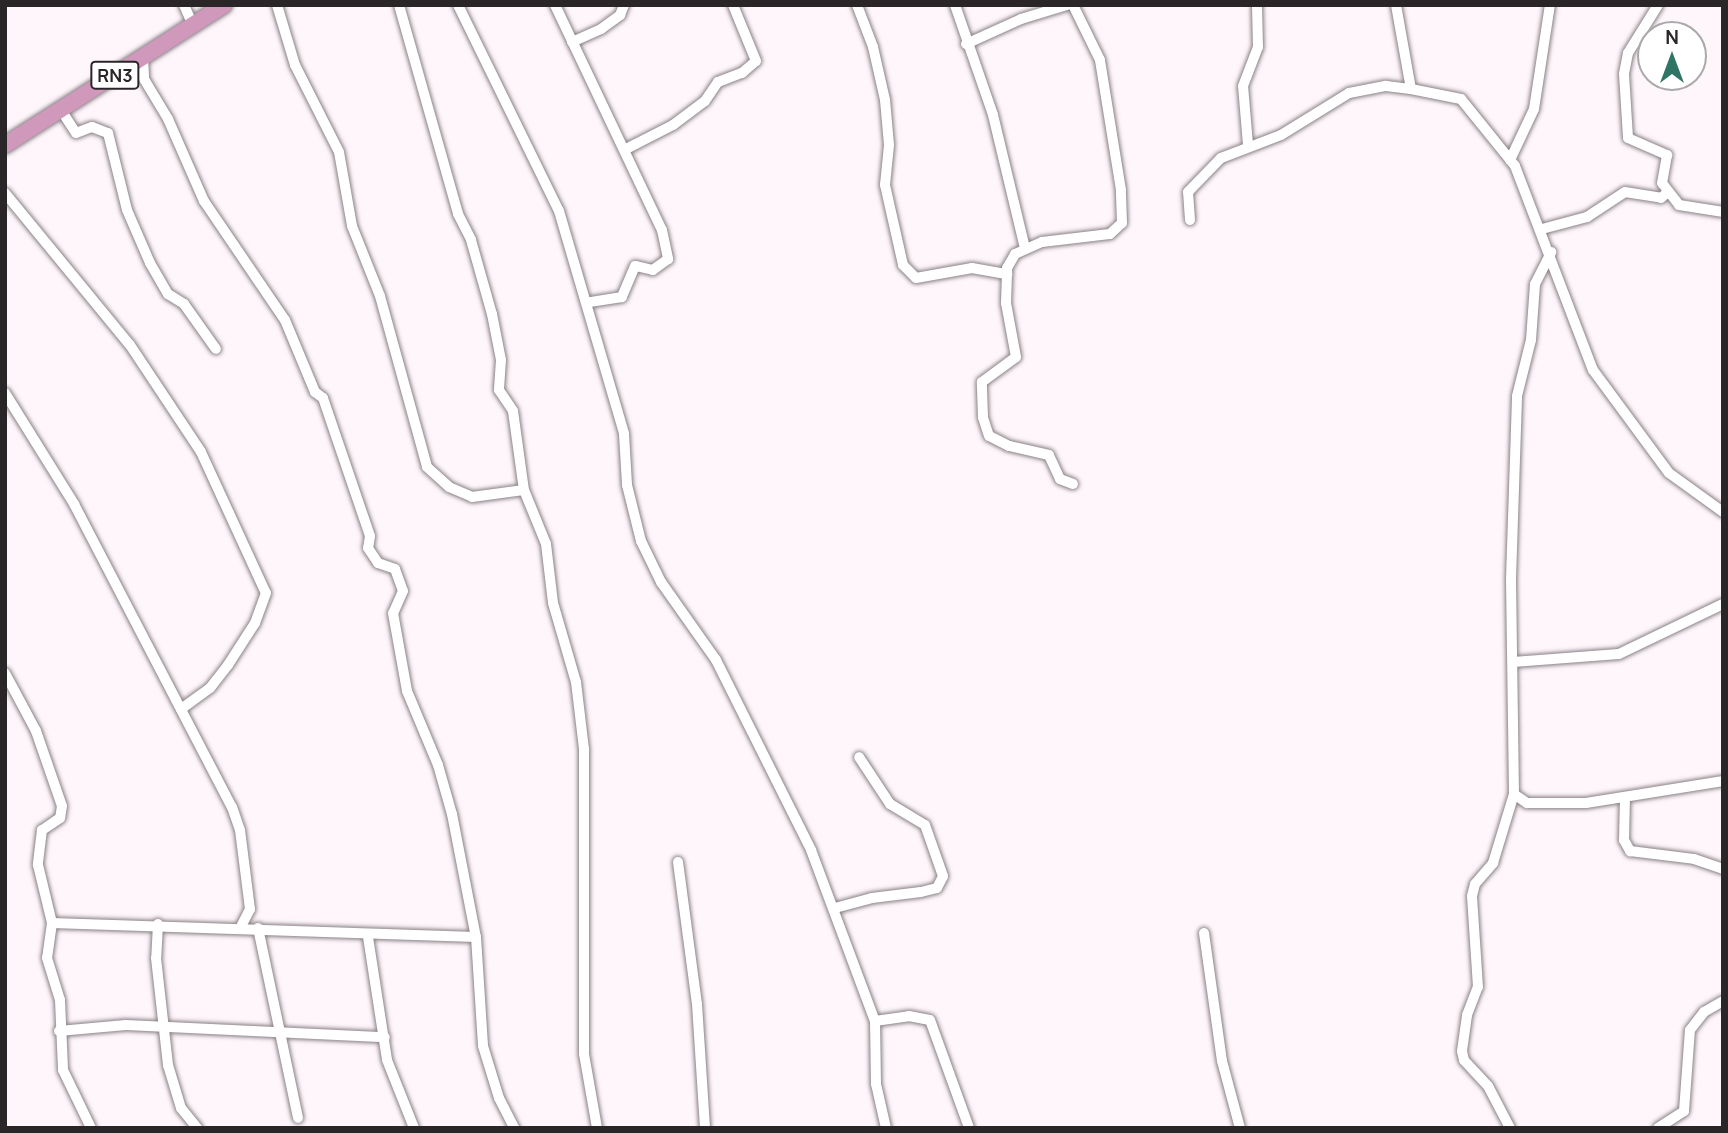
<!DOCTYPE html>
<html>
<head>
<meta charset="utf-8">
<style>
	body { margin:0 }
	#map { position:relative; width:1728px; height:1133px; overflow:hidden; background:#fef6fb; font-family:Manrope,sans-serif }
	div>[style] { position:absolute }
	.roads { filter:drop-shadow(0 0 2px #898185) drop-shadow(0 0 2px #898185) }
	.minor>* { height:10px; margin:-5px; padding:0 5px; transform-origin:5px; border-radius:5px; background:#fff }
	.trunk>* { height:16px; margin:-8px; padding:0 8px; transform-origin:8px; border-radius:8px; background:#d098ba }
	span { translate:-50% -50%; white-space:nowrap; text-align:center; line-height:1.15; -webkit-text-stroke:7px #fff; paint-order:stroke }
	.shield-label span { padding:2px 5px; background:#fff; border:2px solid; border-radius:5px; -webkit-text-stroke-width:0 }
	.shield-label { font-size:18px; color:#2a2628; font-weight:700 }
	.frame { position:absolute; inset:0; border:7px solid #2a2628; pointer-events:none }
	.north { position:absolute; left:1637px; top:21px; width:70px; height:70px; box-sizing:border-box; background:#fff; border:2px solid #aaa8a9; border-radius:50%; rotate:0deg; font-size:19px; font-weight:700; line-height:28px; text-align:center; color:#2a2628 }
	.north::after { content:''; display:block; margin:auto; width:24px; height:32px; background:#307466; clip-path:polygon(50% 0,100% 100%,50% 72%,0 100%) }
</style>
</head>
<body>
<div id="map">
	<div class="roads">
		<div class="minor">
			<i style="left:184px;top:5px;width:22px;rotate:66deg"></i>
			<i style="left:277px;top:5px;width:63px;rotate:73.3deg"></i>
			<i style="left:295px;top:65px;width:97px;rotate:63.2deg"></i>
			<i style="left:339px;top:152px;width:75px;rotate:80deg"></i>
			<i style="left:352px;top:226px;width:75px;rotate:68.2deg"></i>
			<i style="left:380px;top:296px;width:177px;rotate:74.6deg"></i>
			<i style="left:427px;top:467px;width:30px;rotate:42deg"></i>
			<i style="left:449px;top:487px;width:25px;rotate:23deg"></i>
			<i style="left:472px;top:497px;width:52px;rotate:-7.7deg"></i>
			<i style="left:399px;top:5px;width:217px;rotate:74.2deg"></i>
			<i style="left:458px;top:214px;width:29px;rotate:63deg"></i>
			<i style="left:471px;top:240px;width:77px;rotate:74.2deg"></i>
			<i style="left:492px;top:314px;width:47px;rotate:78.9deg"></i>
			<i style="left:501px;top:360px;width:30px;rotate:94deg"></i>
			<i style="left:499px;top:390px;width:25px;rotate:56deg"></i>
			<i style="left:513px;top:411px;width:80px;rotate:82.1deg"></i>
			<i style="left:524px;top:490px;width:58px;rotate:67.8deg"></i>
			<i style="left:546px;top:544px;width:59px;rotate:83.2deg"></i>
			<i style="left:553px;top:603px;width:82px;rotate:73.8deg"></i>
			<i style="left:576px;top:682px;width:67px;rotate:83.2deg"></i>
			<i style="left:584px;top:749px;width:305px;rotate:90deg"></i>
			<i style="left:584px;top:1054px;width:75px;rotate:80deg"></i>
			<i style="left:458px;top:5px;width:229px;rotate:63.9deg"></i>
			<i style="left:559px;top:211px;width:232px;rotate:73.7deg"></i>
			<i style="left:624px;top:434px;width:51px;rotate:86.6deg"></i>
			<i style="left:627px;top:485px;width:58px;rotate:76deg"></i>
			<i style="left:641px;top:541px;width:46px;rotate:64deg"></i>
			<i style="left:661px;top:582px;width:95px;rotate:54.8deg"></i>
			<i style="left:716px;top:660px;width:212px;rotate:63.4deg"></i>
			<i style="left:811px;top:850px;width:183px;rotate:69.5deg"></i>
			<i style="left:875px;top:1021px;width:34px;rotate:-8deg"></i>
			<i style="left:909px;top:1016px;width:21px;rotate:11deg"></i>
			<i style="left:930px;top:1020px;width:115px;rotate:70.1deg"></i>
			<i style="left:555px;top:5px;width:249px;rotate:64.6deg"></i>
			<i style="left:662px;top:230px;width:30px;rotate:78deg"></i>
			<i style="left:668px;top:259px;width:19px;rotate:144deg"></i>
			<i style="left:653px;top:270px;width:18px;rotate:-167deg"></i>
			<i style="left:635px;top:266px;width:34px;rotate:113deg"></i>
			<i style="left:622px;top:297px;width:36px;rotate:171deg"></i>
			<i style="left:857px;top:5px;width:45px;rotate:69.1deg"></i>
			<i style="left:873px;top:47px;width:54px;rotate:77.2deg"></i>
			<i style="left:885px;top:100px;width:45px;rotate:84.9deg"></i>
			<i style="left:889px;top:145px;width:40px;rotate:95.7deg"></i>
			<i style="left:885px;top:185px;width:82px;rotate:77.3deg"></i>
			<i style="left:903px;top:265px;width:18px;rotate:45deg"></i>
			<i style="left:916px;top:278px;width:57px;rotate:-10.1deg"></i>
			<i style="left:972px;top:268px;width:36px;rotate:10deg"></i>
			<i style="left:955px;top:5px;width:116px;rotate:70.9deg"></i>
			<i style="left:993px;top:115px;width:137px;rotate:76.5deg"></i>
			<i style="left:1396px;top:5px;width:85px;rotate:79.9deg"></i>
			<i style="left:1411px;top:89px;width:51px;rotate:11.3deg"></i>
			<i style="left:1461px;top:99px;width:86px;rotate:51.1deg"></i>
			<i style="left:1515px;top:166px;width:218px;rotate:69.1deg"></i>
			<i style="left:1593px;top:370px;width:128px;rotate:53.6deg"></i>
			<i style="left:1669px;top:473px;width:67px;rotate:35.8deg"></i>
			<i style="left:1658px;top:5px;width:57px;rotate:122deg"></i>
			<i style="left:1628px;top:53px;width:21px;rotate:101deg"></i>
			<i style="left:1624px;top:74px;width:64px;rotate:86.4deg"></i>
			<i style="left:1628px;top:138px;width:43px;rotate:23.6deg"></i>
			<i style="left:1667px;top:155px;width:28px;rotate:100deg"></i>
			<i style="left:1662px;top:183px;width:28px;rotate:52deg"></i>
			<i style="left:1679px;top:205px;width:45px;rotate:9deg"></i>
			<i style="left:572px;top:42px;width:32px;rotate:-24deg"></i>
			<i style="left:601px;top:29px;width:24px;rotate:-36deg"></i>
			<i style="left:620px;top:15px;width:11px;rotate:-68deg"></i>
			<i style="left:966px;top:44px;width:60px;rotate:-24.4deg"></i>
			<i style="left:1021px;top:19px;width:48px;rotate:-16.9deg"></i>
			<i style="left:143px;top:57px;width:22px;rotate:87deg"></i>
			<i style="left:144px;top:79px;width:47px;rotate:59deg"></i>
			<i style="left:168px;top:119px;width:90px;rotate:66.3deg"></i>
			<i style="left:204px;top:201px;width:144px;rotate:55.8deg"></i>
			<i style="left:285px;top:320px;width:78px;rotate:67.4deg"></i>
			<i style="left:315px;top:392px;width:10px;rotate:37deg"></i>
			<i style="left:323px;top:398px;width:146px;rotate:71.2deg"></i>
			<i style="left:370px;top:536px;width:12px;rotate:99deg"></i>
			<i style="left:368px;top:548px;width:18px;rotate:56deg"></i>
			<i style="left:378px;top:563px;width:18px;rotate:19deg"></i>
			<i style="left:395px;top:569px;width:23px;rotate:70deg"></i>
			<i style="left:403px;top:591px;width:24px;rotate:114deg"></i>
			<i style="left:393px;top:613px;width:79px;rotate:79.8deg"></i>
			<i style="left:407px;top:691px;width:80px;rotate:67.3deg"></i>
			<i style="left:438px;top:765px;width:51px;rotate:74.1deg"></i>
			<i style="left:452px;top:814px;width:125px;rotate:79deg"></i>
			<i style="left:476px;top:937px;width:109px;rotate:86.3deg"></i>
			<i style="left:483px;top:1046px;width:54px;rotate:72.9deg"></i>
			<i style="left:499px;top:1098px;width:34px;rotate:63deg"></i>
			<i style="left:61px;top:110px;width:27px;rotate:57deg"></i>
			<i style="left:76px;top:133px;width:17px;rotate:-21deg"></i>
			<i style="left:92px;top:127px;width:17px;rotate:21deg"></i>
			<i style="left:108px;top:133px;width:79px;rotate:76.1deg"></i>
			<i style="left:127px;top:210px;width:58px;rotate:66.5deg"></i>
			<i style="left:150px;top:263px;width:36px;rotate:60deg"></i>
			<i style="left:168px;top:294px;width:19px;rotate:32deg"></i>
			<i style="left:184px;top:304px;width:55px;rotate:54.6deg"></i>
			<i style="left:1248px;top:145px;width:59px;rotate:-94.8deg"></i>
			<i style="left:1243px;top:86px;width:42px;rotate:-69deg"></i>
			<i style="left:1258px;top:47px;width:42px;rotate:-91.4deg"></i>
			<i style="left:626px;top:149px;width:53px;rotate:-27.1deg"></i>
			<i style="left:673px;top:125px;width:40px;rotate:-37deg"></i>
			<i style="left:705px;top:101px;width:23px;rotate:-56deg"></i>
			<i style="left:718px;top:82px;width:26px;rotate:-21deg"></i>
			<i style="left:742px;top:73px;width:18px;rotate:-41deg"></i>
			<i style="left:756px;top:61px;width:61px;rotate:-112.3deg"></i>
			<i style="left:1510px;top:160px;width:56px;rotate:-64.8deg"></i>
			<i style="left:1534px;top:109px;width:105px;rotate:-81.3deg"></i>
			<i style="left:5px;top:193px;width:197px;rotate:50.6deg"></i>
			<i style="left:130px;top:345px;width:128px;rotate:56.4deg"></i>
			<i style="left:201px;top:452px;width:155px;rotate:65.3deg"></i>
			<i style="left:266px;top:593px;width:32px;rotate:110deg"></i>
			<i style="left:255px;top:623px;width:50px;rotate:122.7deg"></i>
			<i style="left:228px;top:665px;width:29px;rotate:128deg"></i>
			<i style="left:210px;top:688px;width:36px;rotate:144deg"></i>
			<i style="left:1190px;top:220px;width:28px;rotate:-94deg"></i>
			<i style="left:1188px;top:192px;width:47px;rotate:-45.9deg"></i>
			<i style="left:1221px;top:158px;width:64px;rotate:-21deg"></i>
			<i style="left:1281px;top:135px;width:80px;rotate:-31.7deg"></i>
			<i style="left:1349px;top:93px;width:38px;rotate:-11deg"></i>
			<i style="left:1386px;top:86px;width:25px;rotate:7deg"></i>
			<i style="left:1542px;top:229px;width:47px;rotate:-14.9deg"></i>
			<i style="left:1587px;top:217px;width:45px;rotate:-33.3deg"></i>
			<i style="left:1625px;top:192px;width:36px;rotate:9deg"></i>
			<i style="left:1661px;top:198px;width:9px;rotate:-41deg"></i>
			<i style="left:5px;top:393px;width:131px;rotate:58.1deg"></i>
			<i style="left:74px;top:504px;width:342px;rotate:62.5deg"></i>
			<i style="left:232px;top:807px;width:24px;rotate:71deg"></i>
			<i style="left:240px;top:830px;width:80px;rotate:82.8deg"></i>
			<i style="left:250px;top:909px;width:20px;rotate:117deg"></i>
			<i style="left:1073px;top:484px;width:14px;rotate:-159deg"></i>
			<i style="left:1060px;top:479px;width:26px;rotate:-115deg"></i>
			<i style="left:1049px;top:455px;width:41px;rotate:-167.3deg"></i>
			<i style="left:1009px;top:446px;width:22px;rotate:-153deg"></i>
			<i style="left:989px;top:436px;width:20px;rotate:-108deg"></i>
			<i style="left:983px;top:417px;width:35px;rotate:-92deg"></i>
			<i style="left:982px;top:382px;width:42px;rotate:-36.3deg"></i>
			<i style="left:1016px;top:357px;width:55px;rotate:-100.5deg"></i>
			<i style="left:1006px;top:303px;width:35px;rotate:-88deg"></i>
			<i style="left:1007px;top:268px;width:16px;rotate:-60deg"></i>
			<i style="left:1015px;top:254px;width:30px;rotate:-24deg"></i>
			<i style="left:1042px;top:242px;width:68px;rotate:-6.7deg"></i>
			<i style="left:1110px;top:234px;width:16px;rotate:-43deg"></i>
			<i style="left:1122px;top:223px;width:33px;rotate:-92deg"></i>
			<i style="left:1121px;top:190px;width:132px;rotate:-99.2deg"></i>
			<i style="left:1100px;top:60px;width:61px;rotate:-116.1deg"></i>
			<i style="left:1513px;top:662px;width:106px;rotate:-4.3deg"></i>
			<i style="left:1619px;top:654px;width:115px;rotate:-25.7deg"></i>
			<i style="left:5px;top:673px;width:66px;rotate:61.9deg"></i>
			<i style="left:36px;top:731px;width:79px;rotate:70.9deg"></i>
			<i style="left:62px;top:806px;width:12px;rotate:99deg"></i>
			<i style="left:60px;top:818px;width:22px;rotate:146deg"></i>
			<i style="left:42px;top:830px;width:35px;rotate:97deg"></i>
			<i style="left:38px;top:865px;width:60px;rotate:76.4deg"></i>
			<i style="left:52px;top:923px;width:35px;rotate:98deg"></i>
			<i style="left:47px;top:958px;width:44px;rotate:72.8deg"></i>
			<i style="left:60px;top:1000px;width:70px;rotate:87.5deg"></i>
			<i style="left:63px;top:1070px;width:64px;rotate:64.2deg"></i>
			<i style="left:1514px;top:794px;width:16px;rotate:35deg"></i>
			<i style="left:1527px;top:803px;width:59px"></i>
			<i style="left:1586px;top:803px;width:139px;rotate:-9.1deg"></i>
			<i style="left:1625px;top:797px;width:43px;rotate:91.3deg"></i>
			<i style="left:1624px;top:840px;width:13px;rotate:61deg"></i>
			<i style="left:1630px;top:851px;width:64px;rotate:7.1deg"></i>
			<i style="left:1694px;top:859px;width:31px;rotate:19deg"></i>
			<i style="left:678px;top:862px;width:143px;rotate:82.4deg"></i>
			<i style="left:697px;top:1004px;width:124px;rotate:86.3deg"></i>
			<i style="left:835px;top:908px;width:38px;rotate:-15deg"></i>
			<i style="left:872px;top:898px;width:49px;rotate:-7deg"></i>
			<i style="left:921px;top:892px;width:16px;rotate:-14deg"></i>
			<i style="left:937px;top:888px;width:13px;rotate:-63deg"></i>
			<i style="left:943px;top:876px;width:54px;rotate:-109.4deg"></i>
			<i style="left:925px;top:825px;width:41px;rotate:-149deg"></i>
			<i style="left:890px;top:804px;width:56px;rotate:-123.4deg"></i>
			<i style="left:52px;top:923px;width:424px;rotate:1.9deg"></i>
			<i style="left:158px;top:924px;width:34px;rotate:93deg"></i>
			<i style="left:156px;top:958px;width:108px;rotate:83.6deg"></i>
			<i style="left:168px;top:1065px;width:45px;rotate:73.2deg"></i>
			<i style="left:181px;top:1108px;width:26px;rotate:51deg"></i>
			<i style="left:258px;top:928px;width:194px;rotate:78.1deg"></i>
			<i style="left:1204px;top:933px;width:129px;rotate:82deg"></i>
			<i style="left:1222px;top:1061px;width:69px;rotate:75deg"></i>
			<i style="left:368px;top:937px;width:124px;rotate:81.2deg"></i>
			<i style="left:387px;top:1060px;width:73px;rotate:68.3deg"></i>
			<i style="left:875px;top:1021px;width:63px;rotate:89.1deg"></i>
			<i style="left:876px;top:1084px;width:45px;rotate:77.2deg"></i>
			<i style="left:59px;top:1031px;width:67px;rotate:-5.1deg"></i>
			<i style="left:126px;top:1025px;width:259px;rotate:2.7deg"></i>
			<i style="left:1510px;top:1128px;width:47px;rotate:-117.6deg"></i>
			<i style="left:1488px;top:1086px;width:35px;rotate:-133deg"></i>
			<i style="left:1464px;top:1060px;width:9px;rotate:-103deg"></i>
			<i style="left:1462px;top:1051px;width:36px;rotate:-82deg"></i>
			<i style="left:1467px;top:1015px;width:30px;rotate:-69deg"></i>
			<i style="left:1478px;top:987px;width:91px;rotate:-93.8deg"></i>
			<i style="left:1472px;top:896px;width:12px;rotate:-76deg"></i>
			<i style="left:1475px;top:884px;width:28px;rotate:-49deg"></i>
			<i style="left:1493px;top:863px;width:72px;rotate:-73.1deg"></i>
			<i style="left:1514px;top:794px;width:215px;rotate:-90.8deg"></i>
			<i style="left:1511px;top:579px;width:183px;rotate:-88.1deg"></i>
			<i style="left:1517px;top:396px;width:58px;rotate:-76deg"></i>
			<i style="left:1531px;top:340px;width:56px;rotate:-85.9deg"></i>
			<i style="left:1535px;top:284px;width:36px;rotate:-63deg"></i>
			<i style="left:1658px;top:1128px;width:31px;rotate:-33deg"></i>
			<i style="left:1684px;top:1111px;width:81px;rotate:-85.8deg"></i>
			<i style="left:1690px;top:1030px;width:23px;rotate:-52deg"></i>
			<i style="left:1704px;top:1012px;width:22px;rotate:-30deg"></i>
		</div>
		<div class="trunk">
			<i style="left:5px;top:145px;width:260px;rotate:-32.6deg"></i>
		</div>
	</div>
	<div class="shield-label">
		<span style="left:115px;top:75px">RN3</span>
	</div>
	<div class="frame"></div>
	<div class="north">N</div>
</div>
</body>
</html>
